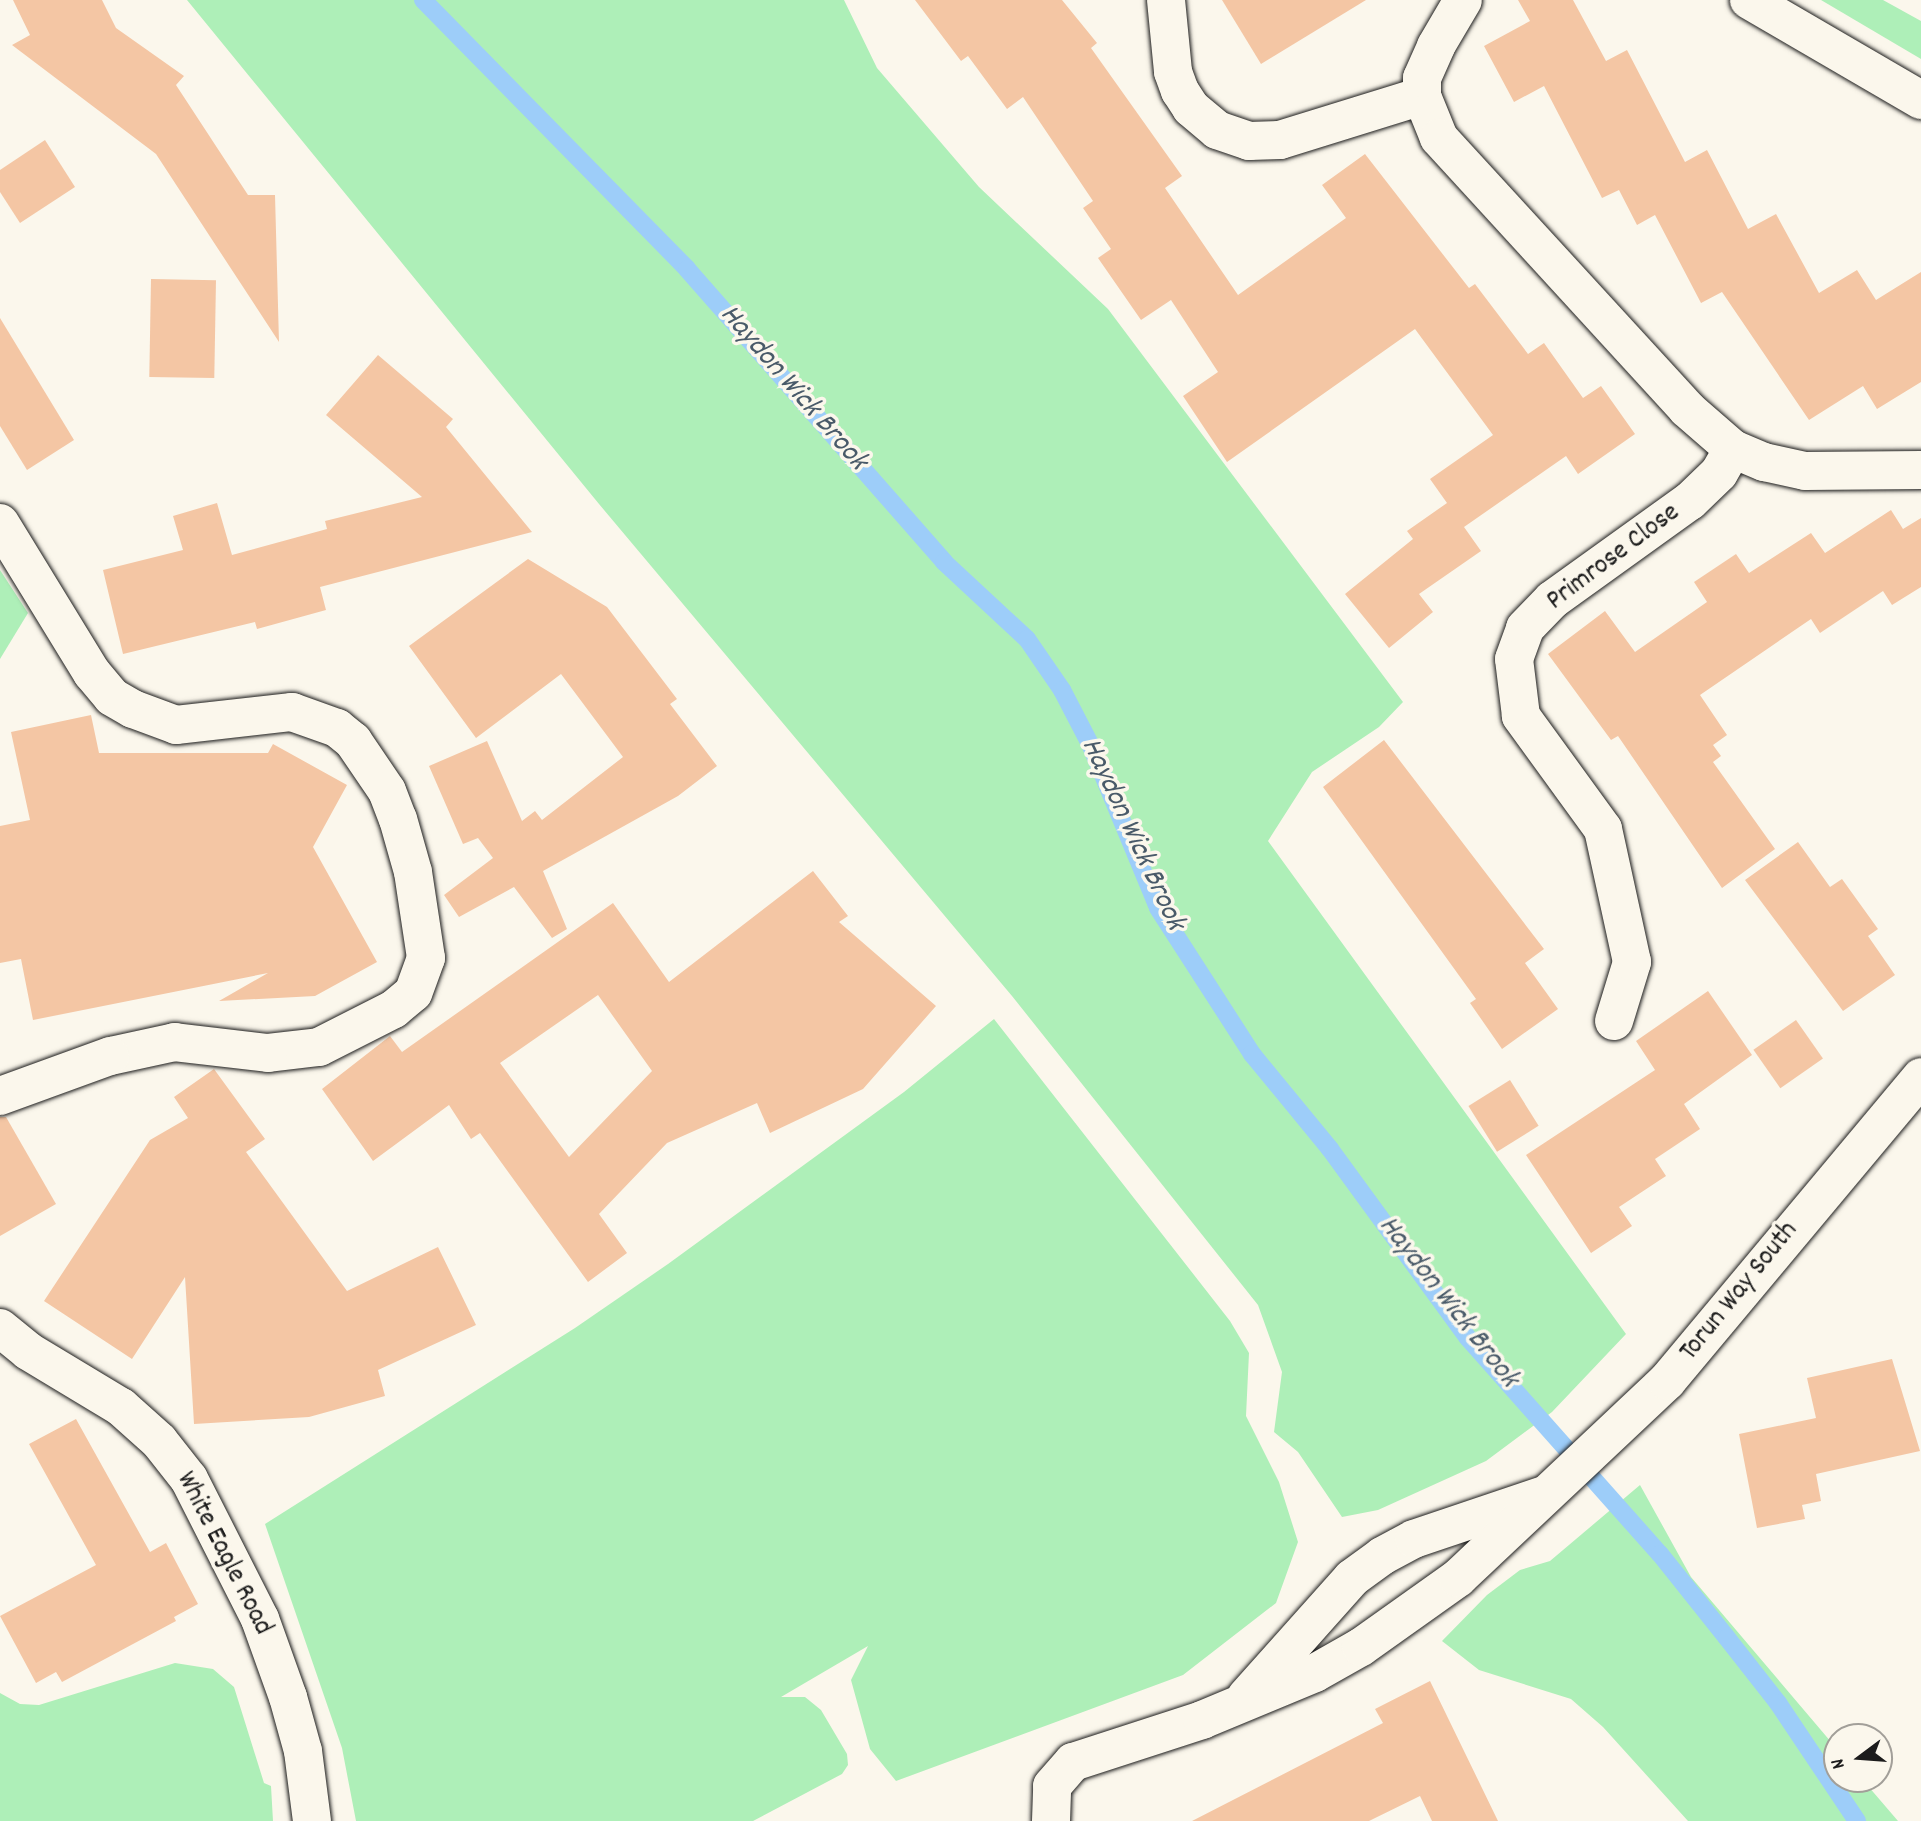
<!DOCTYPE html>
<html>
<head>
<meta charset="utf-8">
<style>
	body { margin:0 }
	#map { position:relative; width:1921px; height:1821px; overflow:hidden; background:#fbf7ec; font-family:Dekko,sans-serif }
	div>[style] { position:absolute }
	.green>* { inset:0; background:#aeefb8 }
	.stream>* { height:18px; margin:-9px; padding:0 9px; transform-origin:9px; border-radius:9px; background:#9dcdf9 }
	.building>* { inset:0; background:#f4c6a4; transform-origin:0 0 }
	.roads { filter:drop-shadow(0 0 2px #1c1c1c) drop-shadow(0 0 2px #1c1c1c) }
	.minor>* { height:38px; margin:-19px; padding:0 19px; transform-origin:19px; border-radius:19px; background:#fbf7ec }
	.major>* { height:38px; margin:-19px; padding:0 19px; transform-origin:19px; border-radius:19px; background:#fbf7ec }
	span { translate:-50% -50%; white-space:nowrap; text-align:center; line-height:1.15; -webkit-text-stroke:7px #fbf7ec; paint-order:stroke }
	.street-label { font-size:28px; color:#1c1c1c }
	.water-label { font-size:30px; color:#495a69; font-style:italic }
	.north { position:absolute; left:1823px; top:1723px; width:70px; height:70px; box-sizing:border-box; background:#fbf7ec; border:2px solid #a29f99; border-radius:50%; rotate:254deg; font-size:19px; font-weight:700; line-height:28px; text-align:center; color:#1c1c1c }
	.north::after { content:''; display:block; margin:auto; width:24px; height:32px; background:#1c1c1c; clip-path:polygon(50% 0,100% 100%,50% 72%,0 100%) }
</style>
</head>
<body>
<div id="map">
	<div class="green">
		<i style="clip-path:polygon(187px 0,844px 0,877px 68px,979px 187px,1108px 309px,1403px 702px,1379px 727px,1312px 772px,1268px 841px,1626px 1334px,1552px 1412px,1486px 1461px,1378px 1510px,1342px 1517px,1298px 1452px,1274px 1432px,1282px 1372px,1258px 1305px,1012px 996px,599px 504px)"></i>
		<i style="clip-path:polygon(1821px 0,1883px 0,1921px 21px,1921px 59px)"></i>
		<i style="clip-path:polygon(0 570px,28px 613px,0 659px)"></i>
		<i style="clip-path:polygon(994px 1019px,1230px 1321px,1249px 1353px,1246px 1416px,1279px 1482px,1298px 1542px,1276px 1603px,1183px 1675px,896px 1781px,870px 1749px,851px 1680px,868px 1646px,781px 1697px,805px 1697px,821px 1710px,847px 1754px,848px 1765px,842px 1774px,753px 1821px,356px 1821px,342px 1748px,265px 1524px,575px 1328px,668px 1264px,904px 1092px)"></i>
		<i style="clip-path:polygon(1640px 1485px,1691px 1577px,1837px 1749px,1837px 1779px,1862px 1779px,1898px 1821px,1688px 1821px,1603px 1727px,1571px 1699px,1479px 1670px,1442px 1641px,1487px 1595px,1520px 1570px,1550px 1561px)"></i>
		<i style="clip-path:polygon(175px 1663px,213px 1669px,234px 1687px,264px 1783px,271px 1786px,273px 1821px,0 1821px,0 1693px,20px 1704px,39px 1705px)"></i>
	</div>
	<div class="stream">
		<i style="left:423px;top:0;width:377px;rotate:45.5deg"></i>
		<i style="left:687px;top:269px;width:390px;rotate:48.7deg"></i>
		<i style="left:944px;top:562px;width:113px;rotate:42.9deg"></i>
		<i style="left:1027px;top:639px;width:62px;rotate:55.5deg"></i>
		<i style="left:1062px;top:690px;width:63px;rotate:62.6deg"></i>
		<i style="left:1091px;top:746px;width:175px;rotate:67.5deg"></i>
		<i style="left:1158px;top:908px;width:174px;rotate:57.2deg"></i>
		<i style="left:1252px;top:1054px;width:123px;rotate:50.6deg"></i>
		<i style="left:1330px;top:1149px;width:234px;rotate:53.9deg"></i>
		<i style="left:1468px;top:1338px;width:289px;rotate:48.4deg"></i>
		<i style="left:1660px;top:1554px;width:107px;rotate:51.4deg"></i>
		<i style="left:1727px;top:1638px;width:83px;rotate:51.9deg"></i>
		<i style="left:1778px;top:1703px;width:142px;rotate:56.2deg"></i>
	</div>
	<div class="building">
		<i style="clip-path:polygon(13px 0,102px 0,116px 28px,184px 76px,176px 85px,248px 195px,275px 195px,279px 342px,156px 154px,12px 45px,30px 35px)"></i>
		<i style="clip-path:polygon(915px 0,1062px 0,1097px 43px,1091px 48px,1182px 176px,1165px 188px,1238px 295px,1346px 218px,1322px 185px,1365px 154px,1469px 288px,1475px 284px,1528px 354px,1544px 343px,1583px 398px,1601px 386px,1635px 434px,1578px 474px,1566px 456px,1464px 527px,1481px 551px,1419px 594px,1433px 612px,1389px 648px,1345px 594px,1413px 539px,1407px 531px,1447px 503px,1430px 479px,1493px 435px,1415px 329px,1227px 462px,1183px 396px,1218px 372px,1171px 300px,1141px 320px,1098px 258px,1111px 249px,1083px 208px,1093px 201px,1023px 97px,1007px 109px,968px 56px,961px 61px)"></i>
		<i style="clip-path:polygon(1222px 0,1366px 0,1261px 64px)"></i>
		<i style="clip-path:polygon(1518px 0,1573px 0,1606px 61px,1627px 50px,1685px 162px,1707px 150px,1748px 229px,1776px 214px,1819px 293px,1857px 270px,1876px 300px,1921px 272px,1921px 382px,1877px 409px,1863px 386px,1809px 420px,1722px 292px,1701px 303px,1655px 215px,1637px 225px,1619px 190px,1602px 198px,1544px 86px,1514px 102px,1484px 46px,1530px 21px)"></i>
		<i style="clip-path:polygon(45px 140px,75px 187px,20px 223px,0 192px,0 170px)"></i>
		<i style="left:151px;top:279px;width:65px;height:98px;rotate:1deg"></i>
		<i style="clip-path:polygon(0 318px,74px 440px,27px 470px,0 426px)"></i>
		<i style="clip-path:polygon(378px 355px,453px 419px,446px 427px,532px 532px,320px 587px,326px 610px,257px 629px,255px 622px,123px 654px,103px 570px,183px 550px,173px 516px,217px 503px,232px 555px,327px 529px,325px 521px,422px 497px,326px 415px)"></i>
		<i style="clip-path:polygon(1891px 510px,1903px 529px,1921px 518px,1921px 587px,1892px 605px,1883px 591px,1820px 633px,1811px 619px,1700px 695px,1727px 735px,1713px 745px,1721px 756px,1713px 762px,1775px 849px,1722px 888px,1618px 736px,1611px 740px,1548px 654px,1605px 611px,1635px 652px,1707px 602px,1694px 582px,1736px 554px,1749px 573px,1811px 533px,1825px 553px)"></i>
		<i style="clip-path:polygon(528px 559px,607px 607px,677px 699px,670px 704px,717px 766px,678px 796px,543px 871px,567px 929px,552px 938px,514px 887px,459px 917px,444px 895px,493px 858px,478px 838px,463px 844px,429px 766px,487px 741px,522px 821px,535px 811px,542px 820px,623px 757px,561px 674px,476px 738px,409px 646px)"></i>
		<i style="clip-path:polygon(91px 715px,99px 753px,268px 753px,273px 744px,347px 785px,313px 847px,377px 962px,315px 996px,219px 1001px,268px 973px,33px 1020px,21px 959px,0 963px,0 826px,30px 820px,11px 732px)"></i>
		<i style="clip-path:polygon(1384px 740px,1544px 949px,1525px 963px,1558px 1009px,1502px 1049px,1470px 1003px,1476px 999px,1323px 787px)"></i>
		<i style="clip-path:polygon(1798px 842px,1830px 887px,1842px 879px,1878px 929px,1868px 936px,1895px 975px,1843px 1011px,1745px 880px)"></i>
		<i style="clip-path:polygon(evenodd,813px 871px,848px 916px,839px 922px,936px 1006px,863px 1089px,770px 1133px,757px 1103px,667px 1143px,599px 1214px,627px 1253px,588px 1282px,480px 1133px,471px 1139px,449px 1105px,373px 1161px,322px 1089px,390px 1036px,402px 1052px,613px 903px,669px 982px,813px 871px,598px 995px,652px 1071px,569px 1157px,500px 1063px,598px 995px)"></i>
		<i style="clip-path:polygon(1708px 991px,1752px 1055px,1684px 1104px,1700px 1129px,1655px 1159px,1666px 1176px,1619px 1207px,1632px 1226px,1591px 1253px,1526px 1155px,1655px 1070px,1636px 1041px)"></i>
		<i style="left:1796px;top:1020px;width:47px;height:52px;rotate:55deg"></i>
		<i style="clip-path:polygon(214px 1069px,265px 1139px,246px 1152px,347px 1291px,438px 1247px,476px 1325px,378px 1370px,385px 1396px,309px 1417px,194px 1424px,185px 1277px,132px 1359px,44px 1301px,150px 1140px,188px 1118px,174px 1097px)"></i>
		<i style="left:1510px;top:1080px;width:54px;height:49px;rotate:58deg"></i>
		<i style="clip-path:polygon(0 1117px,6px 1117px,56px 1204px,0 1236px)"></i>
		<i style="clip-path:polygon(1892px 1359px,1920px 1451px,1816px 1474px,1821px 1501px,1802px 1505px,1805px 1519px,1757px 1528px,1739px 1434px,1816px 1418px,1807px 1378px)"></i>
		<i style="clip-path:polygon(76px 1419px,150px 1552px,166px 1543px,198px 1604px,174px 1617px,176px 1621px,62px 1682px,56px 1672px,36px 1683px,0 1616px,96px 1565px,29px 1444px)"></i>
		<i style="clip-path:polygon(1430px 1681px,1498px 1821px,1432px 1821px,1420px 1796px,1369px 1821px,1192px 1821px,1383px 1723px,1375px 1709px)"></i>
	</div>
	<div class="roads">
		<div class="minor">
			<i style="left:1166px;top:0;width:72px;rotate:84.4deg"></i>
			<i style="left:1173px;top:72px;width:20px;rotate:70deg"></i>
			<i style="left:1180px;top:91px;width:20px;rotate:57deg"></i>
			<i style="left:1191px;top:108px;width:34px;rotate:40deg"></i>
			<i style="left:1217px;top:130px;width:34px;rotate:19deg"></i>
			<i style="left:1249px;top:141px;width:31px;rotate:-2deg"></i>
			<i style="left:1280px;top:140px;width:149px;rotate:-17.2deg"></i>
			<i style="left:1422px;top:96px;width:45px;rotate:68deg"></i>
			<i style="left:1439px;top:138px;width:367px;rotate:47.5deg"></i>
			<i style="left:1687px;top:409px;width:61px;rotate:41deg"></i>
			<i style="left:1733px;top:449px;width:34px;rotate:23deg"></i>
			<i style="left:1764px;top:462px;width:42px;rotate:12.4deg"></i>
			<i style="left:1805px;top:471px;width:116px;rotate:-0.5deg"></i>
			<i style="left:1422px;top:96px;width:18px;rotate:-90deg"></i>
			<i style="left:1422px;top:78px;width:35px;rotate:-66deg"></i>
			<i style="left:1436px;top:46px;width:53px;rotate:-59.6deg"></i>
			<i style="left:0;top:523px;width:176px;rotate:58.5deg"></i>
			<i style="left:92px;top:673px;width:31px;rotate:50deg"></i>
			<i style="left:112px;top:697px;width:24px;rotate:30deg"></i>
			<i style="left:133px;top:709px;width:46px;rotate:20.4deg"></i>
			<i style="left:176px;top:725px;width:117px;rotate:-6.4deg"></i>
			<i style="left:292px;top:712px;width:48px;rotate:19.6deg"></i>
			<i style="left:337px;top:728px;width:21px;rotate:39deg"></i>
			<i style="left:353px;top:741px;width:60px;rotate:55.8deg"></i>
			<i style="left:387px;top:791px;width:30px;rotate:69deg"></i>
			<i style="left:398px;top:819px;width:55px;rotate:74.2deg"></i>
			<i style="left:413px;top:872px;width:87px;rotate:81.4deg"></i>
			<i style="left:426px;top:958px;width:37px;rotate:110deg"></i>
			<i style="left:413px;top:993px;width:25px;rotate:140deg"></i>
			<i style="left:394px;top:1009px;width:84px;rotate:153.1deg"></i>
			<i style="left:319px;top:1047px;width:51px;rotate:173.3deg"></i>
			<i style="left:268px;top:1053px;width:94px;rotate:-173.3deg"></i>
			<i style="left:175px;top:1042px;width:66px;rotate:167.8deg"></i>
			<i style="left:110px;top:1056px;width:117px;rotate:160deg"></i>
			<i style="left:1614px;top:1021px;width:62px;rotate:-73deg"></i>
			<i style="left:1632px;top:962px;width:136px;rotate:-102.3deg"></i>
			<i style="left:1603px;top:829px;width:140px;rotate:-126deg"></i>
			<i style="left:1521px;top:716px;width:57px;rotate:-97deg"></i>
			<i style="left:1514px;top:659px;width:33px;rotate:-70deg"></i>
			<i style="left:1525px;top:628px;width:39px;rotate:-46deg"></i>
			<i style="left:1552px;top:600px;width:170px;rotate:-35.7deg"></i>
			<i style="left:1690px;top:501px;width:40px;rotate:-44deg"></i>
			<i style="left:1719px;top:473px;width:28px;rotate:-60deg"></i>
			<i style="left:0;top:1328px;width:36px;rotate:39deg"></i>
			<i style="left:28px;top:1351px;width:109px;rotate:31.1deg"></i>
			<i style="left:121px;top:1407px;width:51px;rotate:41.8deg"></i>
			<i style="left:159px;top:1441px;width:48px;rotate:51.7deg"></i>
			<i style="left:189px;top:1479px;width:157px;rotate:63.1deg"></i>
			<i style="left:260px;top:1619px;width:83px;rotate:70.3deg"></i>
			<i style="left:288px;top:1697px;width:56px;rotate:74.5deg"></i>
			<i style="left:303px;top:1751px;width:71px;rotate:82.7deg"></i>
			<i style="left:1246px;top:1697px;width:159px;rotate:-48.3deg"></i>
			<i style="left:1352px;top:1578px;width:37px;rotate:-36deg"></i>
			<i style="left:1382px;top:1556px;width:36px;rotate:-28deg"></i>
			<i style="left:1414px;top:1539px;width:134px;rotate:-18.7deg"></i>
			<i style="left:1051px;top:1821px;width:35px;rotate:-88deg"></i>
			<i style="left:1052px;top:1786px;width:32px;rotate:-49deg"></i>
			<i style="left:1073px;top:1762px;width:136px;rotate:-18deg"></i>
			<i style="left:1202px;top:1720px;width:122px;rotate:-22.6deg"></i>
			<i style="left:1315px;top:1673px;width:53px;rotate:-29.5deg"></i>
			<i style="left:1361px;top:1647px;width:119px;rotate:-35.4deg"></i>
			<i style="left:1458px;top:1578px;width:287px;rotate:-43.3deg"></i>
			<i style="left:1667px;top:1381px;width:396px;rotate:-50.1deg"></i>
		</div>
		<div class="major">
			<i style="left:1749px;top:0;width:199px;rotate:30.2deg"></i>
		</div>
	</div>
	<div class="street-label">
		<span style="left:1614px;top:558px;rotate:-37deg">Primrose Close</span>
		<span style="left:1740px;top:1292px;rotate:-51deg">Torun Way South</span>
		<span style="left:223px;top:1554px;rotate:63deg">White Eagle Road</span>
	</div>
	<div class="water-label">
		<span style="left:792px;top:389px;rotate:49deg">Haydon Wick Brook</span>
		<span style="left:1131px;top:835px;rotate:65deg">Haydon Wick Brook</span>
		<span style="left:1447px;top:1303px;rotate:52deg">Haydon Wick Brook</span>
	</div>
	<div class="north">N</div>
</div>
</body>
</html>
